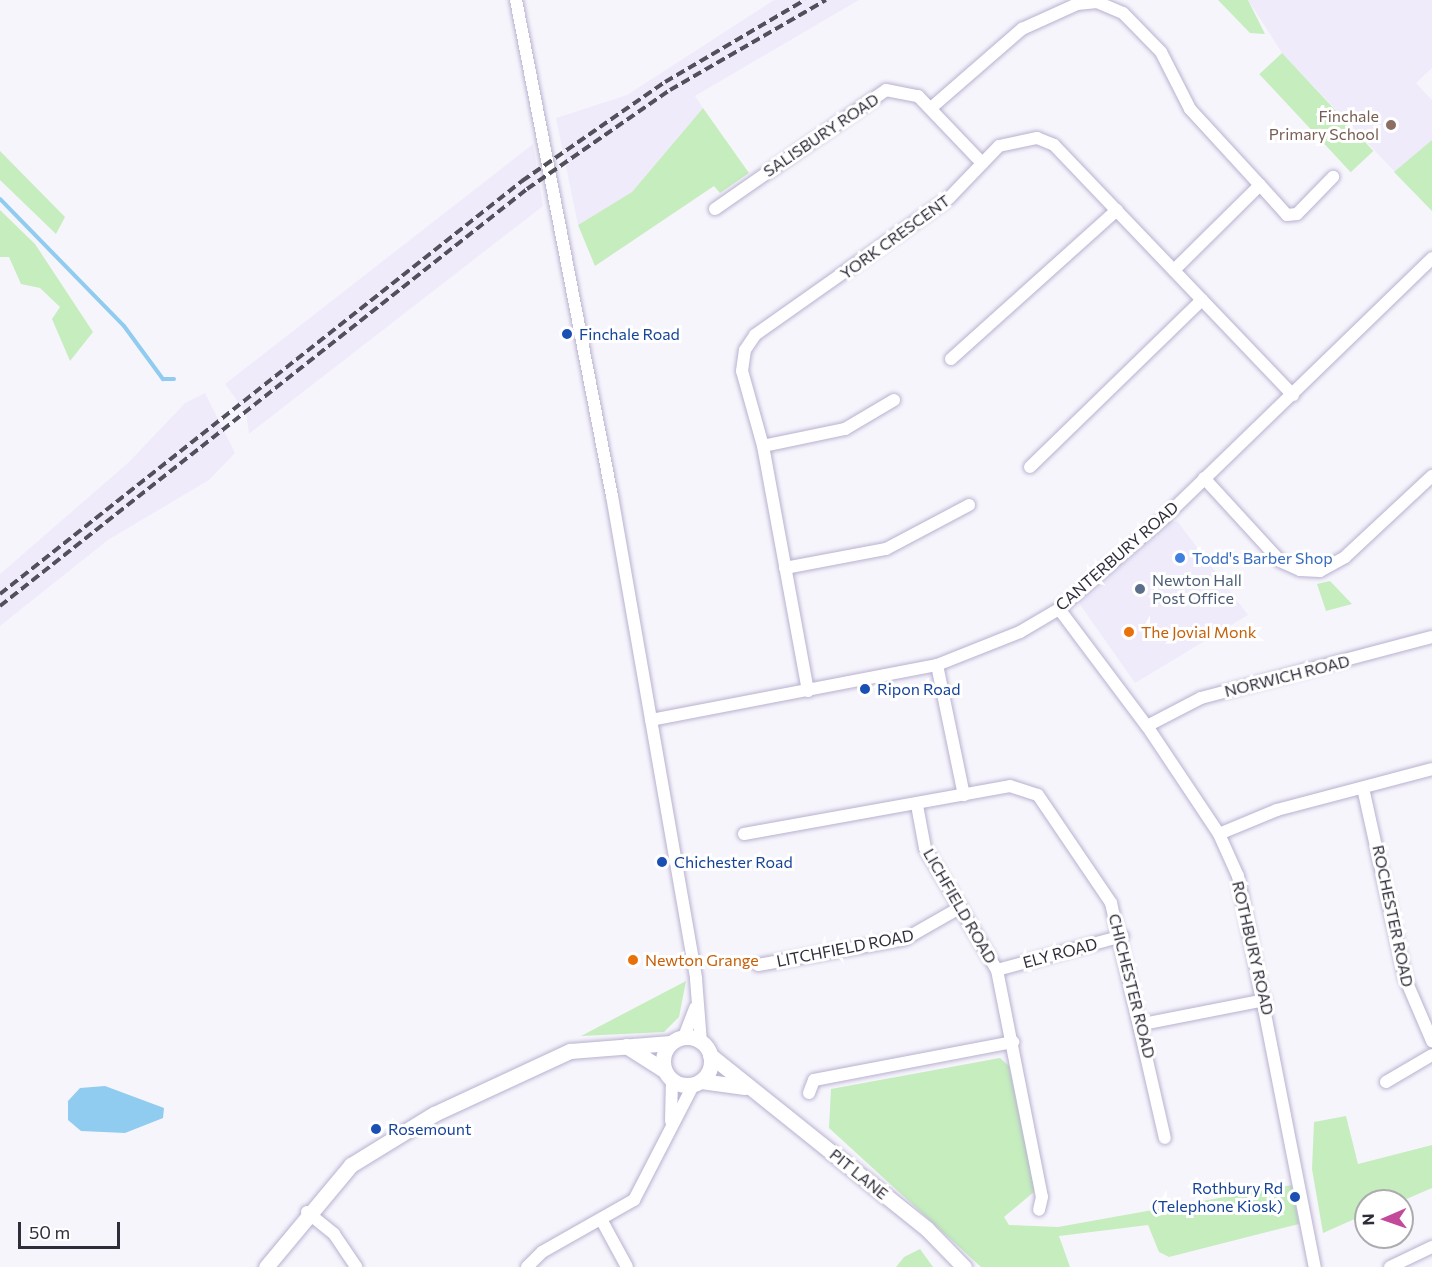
<!DOCTYPE html>
<html>
<head>
<meta charset="utf-8">
<style>
	body { margin:0 }
	#map { position:relative; width:1432px; height:1267px; overflow:hidden; background:#f7f5fc; font-family:Commissioner,sans-serif }
	div>[style] { position:absolute }
	.built>* { inset:0; background:#efebfb }
	.green>* { inset:0; background:#c5edbe; transform-origin:0 0 }
	.water>* { inset:0; background:#90cbf0 }
	.stream>* { height:4px; margin:-2px; padding:0 2px; transform-origin:2px; border-radius:2px; background:#90cbf0 }
	.roads { filter:drop-shadow(0 0 2px #b8b1d0) drop-shadow(0 0 2px #b8b1d0) }
	.minor>* { height:12px; margin:-6px; padding:0 6px; transform-origin:6px; border-radius:6px; background:#fff }
	.tertiary>* { height:15px; margin:-7.5px; padding:0 7.5px; transform-origin:7.5px; border-radius:7.5px; background:#fff }
	.tertiary>.ring { margin:-7.5px; padding:0; box-sizing:content-box; background:none; border:15px solid #fff; border-radius:50% }
	.rail>* { height:4px; margin-top:-2px; transform-origin:0; background:repeating-linear-gradient(90deg,#53505c 0 9px,transparent 0 13.5px) }
	.dots>* { width:16px; height:16px; translate:-50% -50%; box-sizing:border-box; border:3px solid #fff; border-radius:50% }
	span { translate:-50% -50%; white-space:nowrap; text-align:center; line-height:1.15; -webkit-text-stroke:6px #fff; paint-order:stroke }
	.education-label { font-size:16px; color:#785e54 }
	.right { translate:-100% -50%; text-align:right }
	.street-label { font-size:16px; color:#302d3a }
	.transit-label { font-size:16px; color:#164399 }
	.left { translate:0 -50%; text-align:left }
	.shop-label { font-size:16px; color:#366cbe }
	.service-label { font-size:16px; color:#4e5e75 }
	.food-label { font-size:16px; color:#c56008 }
	.north { position:absolute; left:1354px; top:1189px; width:60px; height:60px; box-sizing:border-box; background:#fff; border:2px solid #acabb0; border-radius:50%; rotate:268deg; font-size:16px; font-weight:700; line-height:24px; text-align:center; color:#302d3a }
	.north::after { content:''; display:block; margin:auto; width:21px; height:27px; background:#c3499b; clip-path:polygon(50% 0,100% 100%,50% 72%,0 100%) }
	.scale { position:absolute; left:18px; top:1222px; width:102px; height:27px; box-sizing:border-box; border:3px solid #302d3a; border-top:0; padding-left:8px; font-size:18px; line-height:21px; white-space:nowrap; color:#302d3a; -webkit-text-stroke:4px #fff; paint-order:stroke }
</style>
</head>
<body>
<div id="map">
	<div class="built">
		<i style="clip-path:polygon(774px 0,859px 0,695px 96px,703px 108px,632px 192px,578px 225px,556px 118px,627px 95px)"></i>
		<i style="clip-path:polygon(1248px 0,1432px 0,1432px 68px,1416px 83px,1432px 100px,1432px 211px,1282px 53px)"></i>
		<i style="clip-path:polygon(533px 144px,543px 206px,249px 434px,246px 413px,225px 384px)"></i>
		<i style="clip-path:polygon(205px 393px,235px 453px,209px 480px,108px 540px,0 626px,0 574px,129px 462px,185px 403px)"></i>
		<i style="clip-path:polygon(1163px 519px,1178px 522px,1248px 615px,1135px 683px,1074px 596px)"></i>
	</div>
	<div class="green">
		<i style="clip-path:polygon(1218px 0,1248px 0,1265px 34px,1250px 33px)"></i>
		<i style="left:1282px;top:53px;width:134px;height:31px;rotate:47deg"></i>
		<i style="clip-path:polygon(703px 108px,749px 173px,720px 193px,714px 186px,595px 266px,578px 225px,632px 192px)"></i>
		<i style="clip-path:polygon(1432px 140px,1432px 211px,1394px 172px)"></i>
		<i style="clip-path:polygon(0 151px,65px 217px,56px 234px,0 180px)"></i>
		<i style="clip-path:polygon(0 210px,35px 244px,93px 332px,70px 361px,52px 319px,60px 307px,40px 288px,21px 284px,9px 257px,0 257px)"></i>
		<i style="clip-path:polygon(1330px 581px,1352px 604px,1326px 611px,1317px 584px)"></i>
		<i style="clip-path:polygon(686px 981px,679px 1017px,664px 1032px,581px 1036px)"></i>
		<i style="clip-path:polygon(1000px 1058px,1009px 1066px,1035px 1191px,1004px 1217px,1009px 1225px,1058px 1227px,1292px 1185px,1299px 1224px,1169px 1257px,1159px 1252px,1148px 1225px,1059px 1236px,1070px 1267px,981px 1267px,829px 1128px,831px 1089px)"></i>
		<i style="clip-path:polygon(1346px 1116px,1358px 1164px,1432px 1145px,1432px 1188px,1402px 1201px,1366px 1201px,1366px 1214px,1323px 1233px,1312px 1169px,1314px 1122px)"></i>
		<i style="clip-path:polygon(920px 1249px,933px 1267px,896px 1267px,904px 1257px)"></i>
	</div>
	<div class="water">
		<i style="clip-path:polygon(105px 1086px,164px 1108px,163px 1118px,125px 1133px,81px 1131px,68px 1120px,68px 1101px,80px 1088px)"></i>
	</div>
	<div class="stream">
		<i style="left:0;top:199px;width:177px;rotate:45.7deg"></i>
		<i style="left:124px;top:326px;width:66px;rotate:53.7deg"></i>
		<i style="left:163px;top:379px;width:11px"></i>
	</div>
	<div class="roads">
		<div class="minor">
			<i style="left:516px;top:0;width:505px;rotate:79.05deg"></i>
			<i style="left:612px;top:496px;width:490px;rotate:80.1deg"></i>
			<i style="left:696px;top:979px;width:63px;rotate:85.5deg"></i>
			<i style="left:931px;top:108px;width:121px;rotate:-41deg"></i>
			<i style="left:1022px;top:29px;width:60px;rotate:-24.4deg"></i>
			<i style="left:1077px;top:4px;width:20px;rotate:-6deg"></i>
			<i style="left:1097px;top:2px;width:28px;rotate:23deg"></i>
			<i style="left:1123px;top:13px;width:54px;rotate:45.7deg"></i>
			<i style="left:1161px;top:52px;width:64px;rotate:63deg"></i>
			<i style="left:1190px;top:109px;width:103px;rotate:47.4deg"></i>
			<i style="left:1260px;top:185px;width:121px;rotate:135.3deg"></i>
			<i style="left:1260px;top:185px;width:40px;rotate:48deg"></i>
			<i style="left:1287px;top:215px;width:10px;rotate:-6deg"></i>
			<i style="left:1297px;top:214px;width:52px;rotate:-45.8deg"></i>
			<i style="left:715px;top:209px;width:208px;rotate:-34.8deg"></i>
			<i style="left:886px;top:90px;width:33px;rotate:11deg"></i>
			<i style="left:918px;top:96px;width:93px;rotate:46.3deg"></i>
			<i style="left:951px;top:359px;width:223px;rotate:-41.9deg"></i>
			<i style="left:763px;top:446px;width:84px;rotate:-11.7deg"></i>
			<i style="left:845px;top:429px;width:57px;rotate:-30.6deg"></i>
			<i style="left:1030px;top:467px;width:240px;rotate:-44.2deg"></i>
			<i style="left:1204px;top:478px;width:113px;rotate:47.5deg"></i>
			<i style="left:1280px;top:561px;width:22px;rotate:24deg"></i>
			<i style="left:1300px;top:570px;width:20px;rotate:3deg"></i>
			<i style="left:1320px;top:571px;width:29px;rotate:-29deg"></i>
			<i style="left:1345px;top:557px;width:119px;rotate:-43deg"></i>
			<i style="left:785px;top:568px;width:103px;rotate:-10.7deg"></i>
			<i style="left:886px;top:549px;width:94px;rotate:-27.9deg"></i>
			<i style="left:1059px;top:609px;width:146px;rotate:53.1deg"></i>
			<i style="left:1147px;top:726px;width:130px;rotate:56.3deg"></i>
			<i style="left:1219px;top:834px;width:46px;rotate:65.7deg"></i>
			<i style="left:1238px;top:876px;width:399px;rotate:78.9deg"></i>
			<i style="left:937px;top:665px;width:133px;rotate:78.3deg"></i>
			<i style="left:808px;top:691px;width:249px;rotate:-100.4deg"></i>
			<i style="left:763px;top:446px;width:78px;rotate:-105.6deg"></i>
			<i style="left:742px;top:371px;width:21px;rotate:-82deg"></i>
			<i style="left:745px;top:350px;width:18px;rotate:-56deg"></i>
			<i style="left:755px;top:335px;width:237px;rotate:-35.2deg"></i>
			<i style="left:949px;top:198px;width:72px;rotate:-46.1deg"></i>
			<i style="left:999px;top:146px;width:39px;rotate:-12deg"></i>
			<i style="left:1037px;top:138px;width:18px;rotate:22deg"></i>
			<i style="left:1054px;top:145px;width:346px;rotate:46.3deg"></i>
			<i style="left:651px;top:720px;width:291px;rotate:-10.9deg"></i>
			<i style="left:937px;top:665px;width:89px;rotate:-21.7deg"></i>
			<i style="left:1020px;top:632px;width:45px;rotate:-30.5deg"></i>
			<i style="left:1059px;top:609px;width:138px;rotate:-40.9deg"></i>
			<i style="left:1163px;top:519px;width:375px;rotate:-44.1deg"></i>
			<i style="left:1147px;top:726px;width:61px;rotate:-27.4deg"></i>
			<i style="left:1201px;top:698px;width:239px;rotate:-14.8deg"></i>
			<i style="left:1363px;top:788px;width:195px;rotate:77.5deg"></i>
			<i style="left:1405px;top:978px;width:69px;rotate:66.8deg"></i>
			<i style="left:917px;top:805px;width:44px;rotate:79.5deg"></i>
			<i style="left:925px;top:848px;width:142px;rotate:59.5deg"></i>
			<i style="left:997px;top:970px;width:231px;rotate:78.8deg"></i>
			<i style="left:1042px;top:1197px;width:13px;rotate:103deg"></i>
			<i style="left:744px;top:834px;width:270px;rotate:-10.2deg"></i>
			<i style="left:1010px;top:786px;width:29px;rotate:18deg"></i>
			<i style="left:1038px;top:795px;width:130px;rotate:55.9deg"></i>
			<i style="left:1111px;top:903px;width:241px;rotate:77.1deg"></i>
			<i style="left:1219px;top:834px;width:63px;rotate:-22.5deg"></i>
			<i style="left:1277px;top:810px;width:160px;rotate:-14.8deg"></i>
			<i style="left:758px;top:965px;width:149px;rotate:-10deg"></i>
			<i style="left:905px;top:939px;width:64px;rotate:-29.7deg"></i>
			<i style="left:997px;top:970px;width:130px;rotate:-15.2deg"></i>
			<i style="left:1143px;top:1024px;width:124px;rotate:-11.1deg"></i>
			<i style="left:684px;top:1037px;width:31px;rotate:-69deg"></i>
			<i style="left:1386px;top:1082px;width:53px;rotate:-30.4deg"></i>
			<i style="left:809px;top:1093px;width:14px;rotate:-69deg"></i>
			<i style="left:814px;top:1080px;width:203px;rotate:-10.8deg"></i>
			<i style="left:671px;top:1121px;width:41px;rotate:-88.6deg"></i>
			<i style="left:307px;top:1212px;width:35px;rotate:39deg"></i>
			<i style="left:334px;top:1234px;width:40px;rotate:56deg"></i>
			<i style="left:602px;top:1221px;width:52px;rotate:61.5deg"></i>
			<i style="left:527px;top:1267px;width:21px;rotate:-45deg"></i>
			<i style="left:542px;top:1252px;width:106px;rotate:-29.5deg"></i>
			<i style="left:634px;top:1200px;width:131px;rotate:-62.7deg"></i>
			<i style="left:1390px;top:1267px;width:47px;rotate:-25.5deg"></i>
		</div>
		<div class="tertiary">
			<i class="ring" style="left:663px;top:1037px;width:33px;height:33px"></i>
			<i style="left:626px;top:1046px;width:45px;rotate:32.3deg"></i>
			<i style="left:710px;top:1055px;width:278px;rotate:38.7deg"></i>
			<i style="left:927px;top:1229px;width:53px;rotate:45.8deg"></i>
			<i style="left:701px;top:1081px;width:44px;rotate:7.8deg"></i>
			<i style="left:266px;top:1267px;width:133px;rotate:-50.2deg"></i>
			<i style="left:351px;top:1165px;width:97px;rotate:-31.6deg"></i>
			<i style="left:434px;top:1114px;width:150px;rotate:-24.9deg"></i>
			<i style="left:570px;top:1051px;width:101px;rotate:-4.5deg"></i>
		</div>
	</div>
	<div class="rail">
		<i style="left:0;top:594px;width:666px;rotate:-38.35deg"></i>
		<i style="left:522px;top:181px;width:174px;rotate:-34.7deg"></i>
		<i style="left:665px;top:82px;width:162px;rotate:-30.4deg"></i>
		<i style="left:0;top:606px;width:672px;rotate:-38.35deg"></i>
		<i style="left:527px;top:189px;width:174px;rotate:-34.7deg"></i>
		<i style="left:670px;top:90px;width:180px;rotate:-30deg"></i>
	</div>
	<div class="dots">
		<i style="left:1391px;top:125px;background:#8d6e63"></i>
		<i style="left:567px;top:334px;background:#1a4fb4"></i>
		<i style="left:1180px;top:558px;background:#3f7fe0"></i>
		<i style="left:1140px;top:589px;background:#5c6f8a"></i>
		<i style="left:1129px;top:632px;background:#e8710a"></i>
		<i style="left:865px;top:689px;background:#1a4fb4"></i>
		<i style="left:662px;top:862px;background:#1a4fb4"></i>
		<i style="left:633px;top:960px;background:#e8710a"></i>
		<i style="left:376px;top:1129px;background:#1a4fb4"></i>
		<i style="left:1295px;top:1197px;background:#1a4fb4"></i>
	</div>
	<div class="education-label">
		<span class="right" style="left:1379px;top:125px">Finchale<br>Primary School</span>
	</div>
	<div class="street-label">
		<span style="left:821px;top:135px;rotate:-34deg">SALISBURY ROAD</span>
		<span style="left:895px;top:237px;rotate:-36deg">YORK CRESCENT</span>
		<span style="left:1117px;top:556px;rotate:-41deg">CANTERBURY ROAD</span>
		<span style="left:1287px;top:676px;rotate:-14deg">NORWICH ROAD</span>
		<span style="left:960px;top:906px;rotate:60deg">LICHFIELD ROAD</span>
		<span style="left:1393px;top:916px;rotate:78deg">ROCHESTER ROAD</span>
		<span style="left:845px;top:948px;rotate:-11deg">LITCHFIELD ROAD</span>
		<span style="left:1253px;top:948px;rotate:77deg">ROTHBURY ROAD</span>
		<span style="left:1060px;top:953px;rotate:-15deg">ELY ROAD</span>
		<span style="left:1132px;top:986px;rotate:76deg">CHICHESTER ROAD</span>
		<span style="left:859px;top:1174px;rotate:39deg">PIT LANE</span>
	</div>
	<div class="transit-label">
		<span class="left" style="left:579px;top:334px">Finchale Road</span>
		<span class="left" style="left:877px;top:689px">Ripon Road</span>
		<span class="left" style="left:674px;top:862px">Chichester Road</span>
		<span class="left" style="left:388px;top:1129px">Rosemount</span>
		<span class="right" style="left:1283px;top:1197px">Rothbury Rd<br>(Telephone Kiosk)</span>
	</div>
	<div class="shop-label">
		<span class="left" style="left:1192px;top:558px">Todd's Barber Shop</span>
	</div>
	<div class="service-label">
		<span class="left" style="left:1152px;top:589px">Newton Hall<br>Post Office</span>
	</div>
	<div class="food-label">
		<span class="left" style="left:1141px;top:632px">The Jovial Monk</span>
		<span class="left" style="left:645px;top:960px">Newton Grange</span>
	</div>
	<div class="north">N</div>
	<div class="scale">50 m</div>
</div>
</body>
</html>
